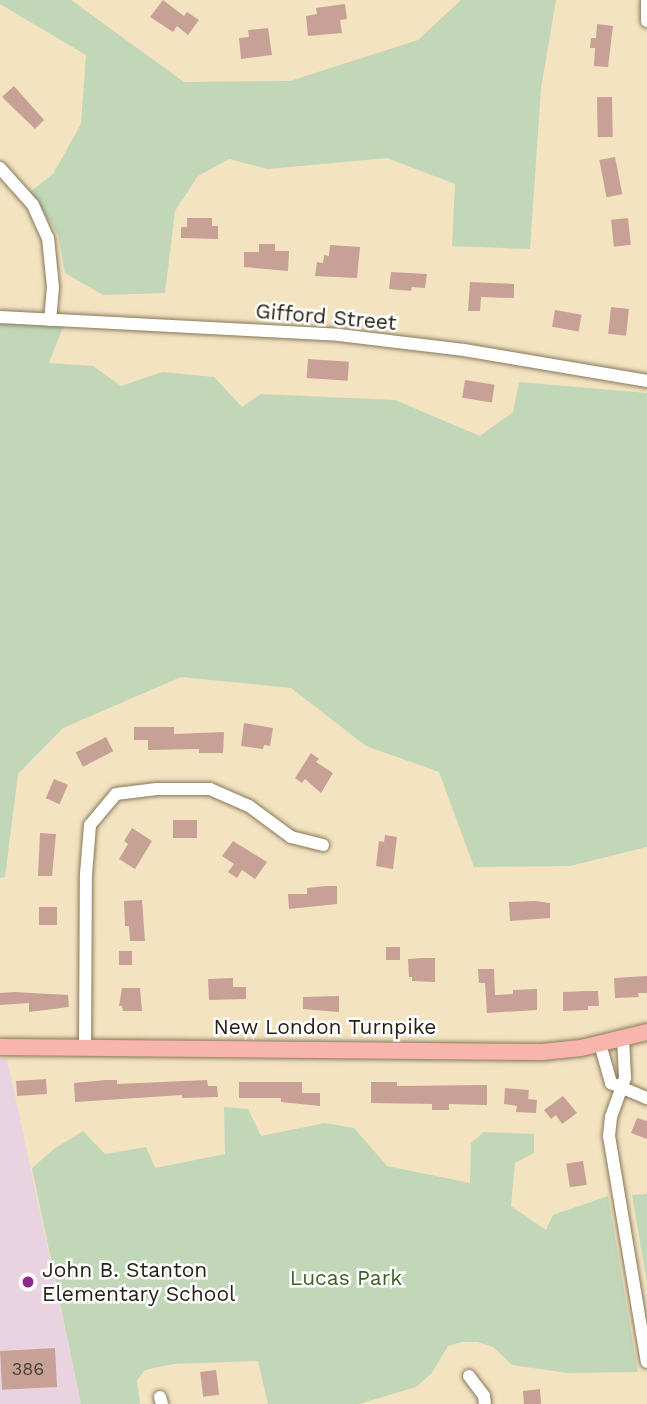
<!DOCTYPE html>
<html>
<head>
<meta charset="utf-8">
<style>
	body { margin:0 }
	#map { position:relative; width:647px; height:1404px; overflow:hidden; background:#f3e3c1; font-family:"Work Sans",sans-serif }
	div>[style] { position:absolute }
	.education>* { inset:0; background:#ead3e0 }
	.green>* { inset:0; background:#c1d7b8 }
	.building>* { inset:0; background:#c7a196; transform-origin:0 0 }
	.roads { filter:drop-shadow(0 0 2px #87785a) drop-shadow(0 0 2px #87785a) }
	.minor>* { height:12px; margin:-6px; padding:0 6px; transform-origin:6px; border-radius:6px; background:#fff }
	.major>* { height:16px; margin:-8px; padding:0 8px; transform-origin:8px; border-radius:8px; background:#f7b5ad }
	.dots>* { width:19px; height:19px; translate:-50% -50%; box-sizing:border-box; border:4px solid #fff; border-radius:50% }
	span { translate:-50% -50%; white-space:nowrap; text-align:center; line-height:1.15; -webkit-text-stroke:5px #fff; paint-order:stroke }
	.number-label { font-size:18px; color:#4f4135 }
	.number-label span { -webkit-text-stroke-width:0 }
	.street-label { font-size:21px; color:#272115 }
	.poi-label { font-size:21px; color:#272115 }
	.left { translate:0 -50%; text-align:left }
	.park-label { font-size:21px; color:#3b6328 }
</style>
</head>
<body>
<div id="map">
	<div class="education">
		<i style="clip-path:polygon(0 1058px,7px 1058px,81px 1404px,0 1404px)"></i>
	</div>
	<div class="green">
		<i style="clip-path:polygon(0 0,71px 0,184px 82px,290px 81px,418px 40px,461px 0,556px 0,541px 88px,530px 249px,452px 246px,455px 184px,387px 158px,268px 169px,229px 159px,198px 176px,175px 211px,165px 293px,103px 295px,65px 273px,58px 235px,30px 192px,53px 174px,81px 124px,86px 55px,0 4px)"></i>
		<i style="clip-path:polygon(0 324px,63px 327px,49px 363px,93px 366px,121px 386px,162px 372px,214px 377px,242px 407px,261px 394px,395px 400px,480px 436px,513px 412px,519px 382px,647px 393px,647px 847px,570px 866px,474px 867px,439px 772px,366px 746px,291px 688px,181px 677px,63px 728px,18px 774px,5px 877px,0 878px)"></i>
		<i style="clip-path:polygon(224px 1107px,248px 1109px,261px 1136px,325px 1123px,354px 1128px,387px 1166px,470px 1183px,471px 1143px,484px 1132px,534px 1134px,534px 1153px,515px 1163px,511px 1206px,546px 1230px,553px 1215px,608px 1196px,638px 1372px,567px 1373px,512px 1365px,493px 1347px,477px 1342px,462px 1342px,448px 1346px,432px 1373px,416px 1387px,359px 1404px,268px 1404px,258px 1361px,173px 1364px,145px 1370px,137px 1381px,140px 1404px,81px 1404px,32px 1168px,54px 1149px,83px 1131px,105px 1154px,146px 1147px,155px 1168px,225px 1154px)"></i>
		<i style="clip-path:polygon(647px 1194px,647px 1282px,632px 1195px)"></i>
	</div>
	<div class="building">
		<i style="clip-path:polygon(163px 0,184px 16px,187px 12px,199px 20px,188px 35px,177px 26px,173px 32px,150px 17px)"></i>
		<i style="clip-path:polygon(345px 4px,347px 19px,340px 20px,342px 33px,308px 36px,306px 16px,317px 14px,316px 8px)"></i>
		<i style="clip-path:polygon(597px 24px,613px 26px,608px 67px,594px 66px,595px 48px,590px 48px,591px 38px,596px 38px)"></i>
		<i style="clip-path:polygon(268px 28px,272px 55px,241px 59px,239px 38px,249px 37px,248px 30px)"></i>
		<i style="clip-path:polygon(14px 86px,44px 120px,35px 129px,2px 97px)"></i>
		<i style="left:612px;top:97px;width:40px;height:15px;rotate:89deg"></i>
		<i style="left:615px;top:157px;width:38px;height:16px;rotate:79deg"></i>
		<i style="clip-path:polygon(187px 218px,212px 218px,212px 226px,218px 226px,218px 239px,181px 238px,181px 227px,187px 227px)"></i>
		<i style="left:628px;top:218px;width:27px;height:17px;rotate:84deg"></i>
		<i style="clip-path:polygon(259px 244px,275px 244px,275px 251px,289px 251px,288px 271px,244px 267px,244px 252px,259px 252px)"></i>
		<i style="clip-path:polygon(330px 245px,360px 247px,357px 278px,315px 276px,317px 262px,323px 263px,324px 255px,329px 256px)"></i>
		<i style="clip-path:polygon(391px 272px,427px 274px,425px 288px,412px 287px,411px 291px,389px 289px)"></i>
		<i style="clip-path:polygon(470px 282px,514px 284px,514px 298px,481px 297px,480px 311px,468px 311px)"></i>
		<i style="left:611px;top:307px;width:18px;height:27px;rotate:6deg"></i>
		<i style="left:555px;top:310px;width:27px;height:17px;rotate:10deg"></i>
		<i style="left:308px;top:359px;width:41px;height:19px;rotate:4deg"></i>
		<i style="left:465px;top:380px;width:30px;height:18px;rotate:9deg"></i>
		<i style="clip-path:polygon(244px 723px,273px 728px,270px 746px,264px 745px,263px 749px,241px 746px)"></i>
		<i style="clip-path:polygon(134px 727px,174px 727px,174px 734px,224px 732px,223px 753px,199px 753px,199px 749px,148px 750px,148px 740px,134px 740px)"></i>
		<i style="left:106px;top:737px;width:16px;height:34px;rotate:63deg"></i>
		<i style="clip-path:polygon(311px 753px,319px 759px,316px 762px,333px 773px,321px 793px,305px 779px,302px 783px,295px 778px)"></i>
		<i style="left:54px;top:779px;width:15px;height:21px;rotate:23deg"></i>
		<i style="left:173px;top:820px;width:24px;height:18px"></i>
		<i style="clip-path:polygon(132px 828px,152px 841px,135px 869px,119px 859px,128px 844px,124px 841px)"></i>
		<i style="clip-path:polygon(40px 833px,56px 834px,52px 876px,38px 876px)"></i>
		<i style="clip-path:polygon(385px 835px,397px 837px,393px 869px,376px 866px,379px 841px,384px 842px)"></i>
		<i style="clip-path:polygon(233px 841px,267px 862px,255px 879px,242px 870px,237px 878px,228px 872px,234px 864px,222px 856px)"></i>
		<i style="clip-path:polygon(326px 886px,337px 886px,337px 904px,289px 909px,288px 894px,307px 894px,307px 888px)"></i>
		<i style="clip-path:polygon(142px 900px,145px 941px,130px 941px,129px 926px,125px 926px,124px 901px)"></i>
		<i style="clip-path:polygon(535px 901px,550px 903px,550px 918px,510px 921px,509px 902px)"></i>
		<i style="left:39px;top:907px;width:18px;height:18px"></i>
		<i style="left:386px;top:947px;width:14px;height:13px"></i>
		<i style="left:119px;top:951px;width:13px;height:14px"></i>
		<i style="clip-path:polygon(424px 958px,435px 958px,435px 982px,412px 981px,412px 977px,409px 977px,408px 959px)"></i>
		<i style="clip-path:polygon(478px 969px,494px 969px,495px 995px,513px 994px,513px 990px,537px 989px,537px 1010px,487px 1013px,485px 983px,479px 983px)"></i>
		<i style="clip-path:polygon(647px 976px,647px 993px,638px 993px,639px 997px,615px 998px,614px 978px)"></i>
		<i style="clip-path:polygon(233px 978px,233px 987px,246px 987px,246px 999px,209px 1000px,208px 979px)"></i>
		<i style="clip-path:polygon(122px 988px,140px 988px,142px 1011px,123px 1011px,122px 1006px,119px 1006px)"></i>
		<i style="clip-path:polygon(587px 991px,598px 991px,599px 1006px,588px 1006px,588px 1010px,563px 1011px,563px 992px)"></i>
		<i style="clip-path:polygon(14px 992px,68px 995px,69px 1007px,29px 1012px,29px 1003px,0 1005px,0 993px)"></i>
		<i style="clip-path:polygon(339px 996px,339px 1012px,303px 1009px,303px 997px)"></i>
		<i style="left:46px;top:1079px;width:15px;height:30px;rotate:86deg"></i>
		<i style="clip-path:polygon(106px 1080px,117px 1080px,117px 1084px,207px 1080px,208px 1086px,217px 1086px,218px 1097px,182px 1098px,182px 1095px,75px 1102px,74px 1083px)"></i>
		<i style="clip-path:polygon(239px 1082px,302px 1082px,302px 1093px,320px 1093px,320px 1106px,281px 1102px,281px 1098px,239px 1098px)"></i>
		<i style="clip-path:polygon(371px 1082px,397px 1082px,397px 1086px,487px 1085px,487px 1105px,449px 1104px,449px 1110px,432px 1110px,432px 1104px,371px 1103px)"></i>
		<i style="clip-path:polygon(505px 1088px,529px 1090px,528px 1099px,537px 1100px,536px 1113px,516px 1112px,517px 1106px,504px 1104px)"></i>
		<i style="clip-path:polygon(563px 1096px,577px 1113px,562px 1124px,556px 1115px,551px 1119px,544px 1110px)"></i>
		<i style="clip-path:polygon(637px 1118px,647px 1121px,647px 1139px,631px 1133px)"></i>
		<i style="left:583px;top:1161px;width:24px;height:17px;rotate:81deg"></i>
		<i style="left:55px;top:1348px;width:39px;height:55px;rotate:87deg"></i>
		<i style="left:216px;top:1370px;width:25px;height:16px;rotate:83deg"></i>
		<i style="clip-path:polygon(540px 1389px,541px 1404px,524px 1404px,523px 1391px)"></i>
	</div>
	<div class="roads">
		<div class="minor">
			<i style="left:647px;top:0;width:21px;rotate:90deg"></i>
			<i style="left:0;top:168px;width:50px;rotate:48.3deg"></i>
			<i style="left:33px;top:205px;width:36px;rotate:66deg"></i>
			<i style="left:48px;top:238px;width:49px;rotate:84.2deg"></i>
			<i style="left:53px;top:287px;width:33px;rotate:95deg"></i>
			<i style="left:0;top:317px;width:339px;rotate:3deg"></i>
			<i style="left:339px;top:335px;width:126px;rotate:6.8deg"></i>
			<i style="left:464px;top:350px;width:186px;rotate:9.6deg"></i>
			<i style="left:623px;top:1038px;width:40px;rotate:87.1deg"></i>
			<i style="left:625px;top:1078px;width:41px;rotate:109.7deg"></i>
			<i style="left:611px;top:1117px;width:19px;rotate:96deg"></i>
			<i style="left:609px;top:1136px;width:229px;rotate:80.5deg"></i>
			<i style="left:600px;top:1044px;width:41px;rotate:74.2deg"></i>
			<i style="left:611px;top:1083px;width:39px;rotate:23deg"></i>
			<i style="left:85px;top:1047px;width:173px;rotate:-89.7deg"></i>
			<i style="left:86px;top:874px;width:49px;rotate:-85.3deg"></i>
			<i style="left:90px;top:825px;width:40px;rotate:-50deg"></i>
			<i style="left:116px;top:794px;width:41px;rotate:-7deg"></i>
			<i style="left:157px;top:789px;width:53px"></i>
			<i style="left:210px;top:789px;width:43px;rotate:23.6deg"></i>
			<i style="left:249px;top:806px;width:52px;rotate:36.4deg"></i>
			<i style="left:291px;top:837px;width:33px;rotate:14deg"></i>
			<i style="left:469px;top:1376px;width:25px;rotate:53deg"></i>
			<i style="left:484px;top:1396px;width:8px;rotate:83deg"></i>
			<i style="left:160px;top:1397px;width:7px;rotate:74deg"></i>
		</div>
		<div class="major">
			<i style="left:0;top:1047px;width:542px;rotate:0.53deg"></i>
			<i style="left:542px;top:1052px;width:39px;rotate:-6deg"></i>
			<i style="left:581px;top:1048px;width:68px;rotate:-13.6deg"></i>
		</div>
	</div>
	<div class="dots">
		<i style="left:28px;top:1282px;background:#8f278b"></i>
	</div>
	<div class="number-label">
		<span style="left:28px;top:1369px">386</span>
	</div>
	<div class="street-label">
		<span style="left:326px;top:317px;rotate:5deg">Gifford Street</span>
		<span style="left:325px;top:1027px">New London Turnpike</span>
	</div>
	<div class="poi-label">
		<span class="left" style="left:42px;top:1282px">John B. Stanton<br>Elementary School</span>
	</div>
	<div class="park-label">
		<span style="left:346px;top:1278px">Lucas Park</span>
	</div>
</div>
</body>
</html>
